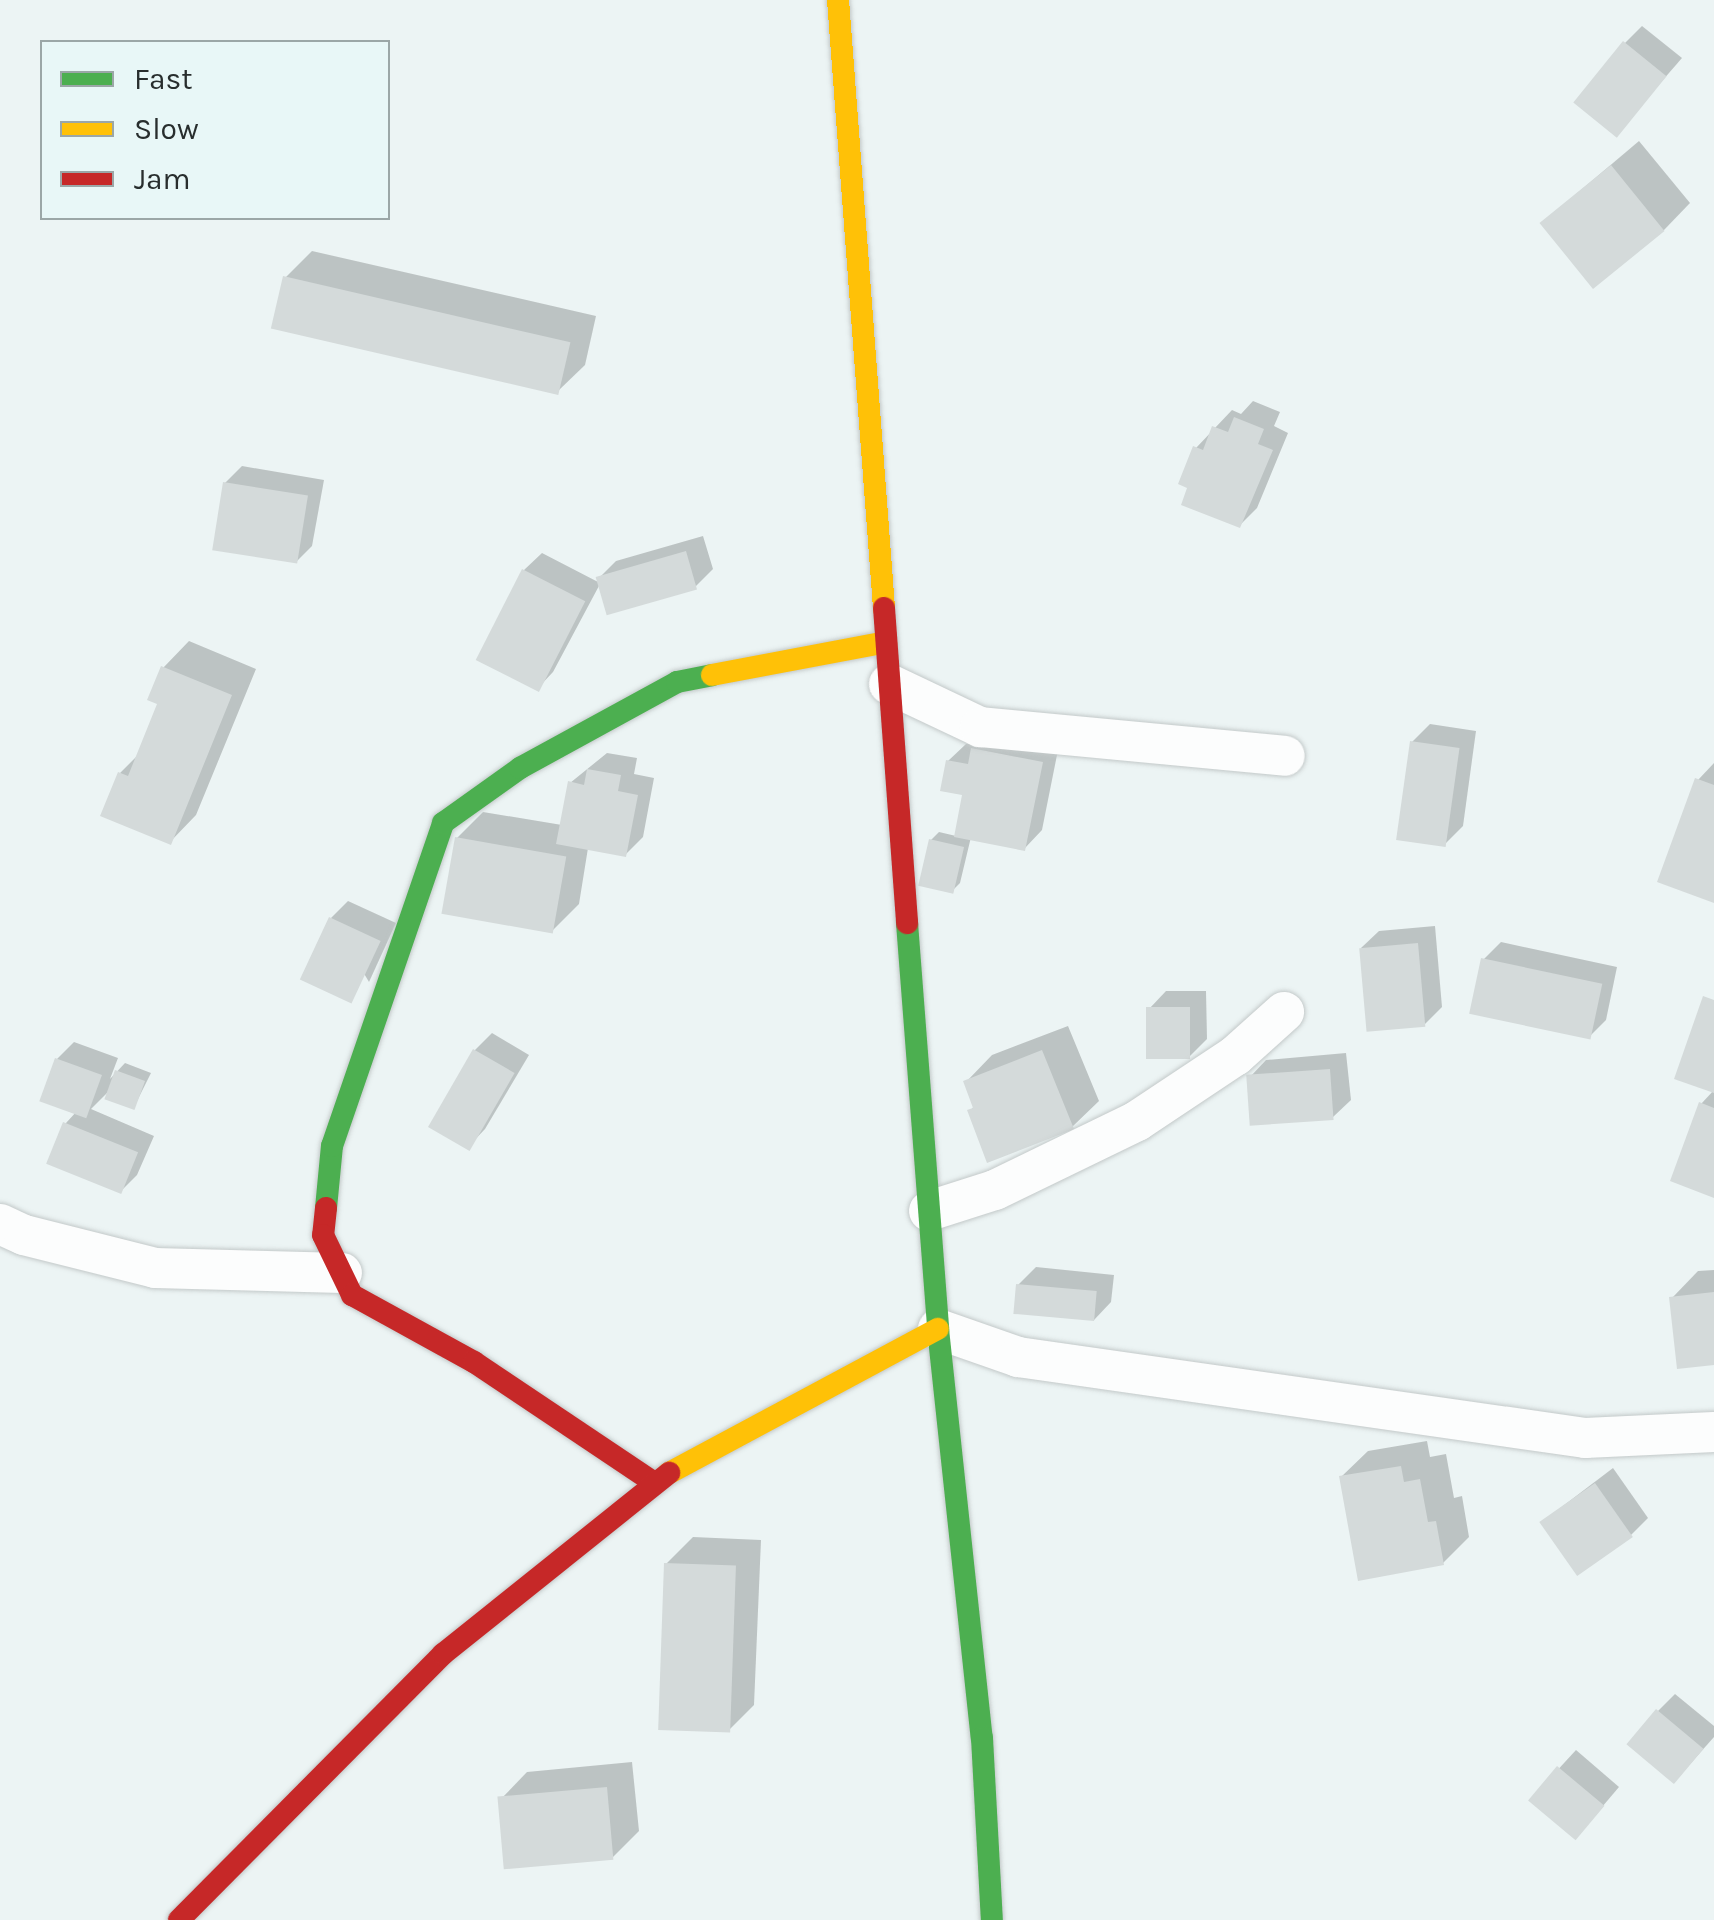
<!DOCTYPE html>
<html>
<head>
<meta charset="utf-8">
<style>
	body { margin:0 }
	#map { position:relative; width:1714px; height:1920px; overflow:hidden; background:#ecf4f4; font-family:Karla,sans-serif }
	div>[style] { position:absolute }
	.shadow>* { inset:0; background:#0003 }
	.building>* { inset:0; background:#d4dada; transform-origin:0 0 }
	.roads { filter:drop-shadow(0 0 2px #c3c9c9) drop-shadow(0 0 2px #c3c9c9) }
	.street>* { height:40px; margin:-20px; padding:0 20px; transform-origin:20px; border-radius:20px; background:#fcfdfd }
	.fast>* { height:22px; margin:-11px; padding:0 11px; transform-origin:11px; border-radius:11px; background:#4caf50 }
	.slow>* { height:22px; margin:-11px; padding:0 11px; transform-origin:11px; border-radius:11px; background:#ffc107 }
	.jam>* { height:22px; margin:-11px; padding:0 11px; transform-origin:11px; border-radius:11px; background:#c62828 }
	span { translate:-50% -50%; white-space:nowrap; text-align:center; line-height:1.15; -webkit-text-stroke:9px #e8f7f7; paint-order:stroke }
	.legend { position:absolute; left:40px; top:40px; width:350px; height:180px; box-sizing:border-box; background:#e8f7f7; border:2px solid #9ba7a7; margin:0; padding:12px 18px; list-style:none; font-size:30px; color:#282e2e }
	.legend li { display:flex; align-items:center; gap:20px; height:50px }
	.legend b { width:50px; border:2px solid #9ba7a7 }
</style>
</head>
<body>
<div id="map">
	<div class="shadow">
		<i style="clip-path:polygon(1642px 26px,1682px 58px,1616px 134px,1625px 43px)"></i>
		<i style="clip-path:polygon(1639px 141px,1690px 203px,1664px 230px,1542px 223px)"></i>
		<i style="clip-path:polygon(312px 251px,596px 316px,585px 365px,558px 391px,285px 278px)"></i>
		<i style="clip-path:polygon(1253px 401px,1280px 412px,1274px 426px,1288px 433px,1257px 508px,1240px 525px,1196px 448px,1232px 410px,1241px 414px)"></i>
		<i style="clip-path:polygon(242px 466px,324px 480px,312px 546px,295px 563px,225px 483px)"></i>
		<i style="clip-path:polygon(703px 536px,713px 569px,695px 587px,600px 584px,553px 672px,536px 690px,524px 570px,542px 553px,600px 583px,599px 578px,616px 561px)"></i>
		<i style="clip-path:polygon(189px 641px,256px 669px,196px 815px,170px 842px,120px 773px,140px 753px,160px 703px,163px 668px)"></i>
		<i style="clip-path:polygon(1430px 724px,1476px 731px,1463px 826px,1446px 843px,1412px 742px)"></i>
		<i style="clip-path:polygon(966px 744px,1059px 745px,1042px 830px,1025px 848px,971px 837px,960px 883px,952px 891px,931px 840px,939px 832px,956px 836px,965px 793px,948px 761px)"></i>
		<i style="clip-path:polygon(607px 753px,637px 758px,634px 774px,654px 778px,643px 837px,625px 855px,588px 848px,579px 904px,552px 931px,457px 838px,483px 812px,562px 825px,570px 783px)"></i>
		<i style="clip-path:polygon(1714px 763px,1714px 901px,1698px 780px)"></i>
		<i style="clip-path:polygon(348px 901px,396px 923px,369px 982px,331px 918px)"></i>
		<i style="clip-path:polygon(1435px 926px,1442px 1007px,1424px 1025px,1361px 948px,1379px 931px)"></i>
		<i style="clip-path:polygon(1501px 942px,1617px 967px,1606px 1020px,1588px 1038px,1483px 960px)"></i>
		<i style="clip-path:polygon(1166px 991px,1206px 991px,1207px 1039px,1189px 1057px,1149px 1009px)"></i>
		<i style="clip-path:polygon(1068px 1026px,1099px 1101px,1072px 1127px,970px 1111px,975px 1105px,966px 1082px,992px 1055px)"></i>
		<i style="clip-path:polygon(492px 1033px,529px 1055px,485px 1129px,468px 1147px,431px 1125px,475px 1050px)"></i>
		<i style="clip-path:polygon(74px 1042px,118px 1058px,110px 1079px,125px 1063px,151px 1073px,134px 1107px,111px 1089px,91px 1109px,154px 1136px,137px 1175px,120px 1192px,49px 1163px,66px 1123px,77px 1111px,57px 1059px)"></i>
		<i style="clip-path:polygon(1346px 1053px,1351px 1100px,1333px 1117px,1249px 1078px,1266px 1060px)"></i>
		<i style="clip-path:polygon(1714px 1090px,1714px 1195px,1701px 1104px)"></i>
		<i style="clip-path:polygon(1036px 1267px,1114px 1275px,1111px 1302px,1094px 1320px,1018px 1285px)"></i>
		<i style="clip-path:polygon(1714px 1270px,1714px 1363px,1672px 1298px,1698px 1271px)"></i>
		<i style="clip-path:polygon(1427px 1441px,1430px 1457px,1446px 1454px,1454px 1498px,1462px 1496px,1469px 1537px,1443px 1563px,1341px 1477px,1368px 1451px)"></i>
		<i style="clip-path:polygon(1613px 1468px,1648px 1518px,1631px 1535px,1542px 1522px)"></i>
		<i style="clip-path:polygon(693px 1537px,761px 1540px,754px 1705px,728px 1731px,666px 1564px)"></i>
		<i style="clip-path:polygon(1675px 1694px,1714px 1726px,1714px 1737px,1675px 1781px,1658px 1711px)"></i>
		<i style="clip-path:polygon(1576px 1750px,1619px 1787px,1591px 1820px,1530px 1800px)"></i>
		<i style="clip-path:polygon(632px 1762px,639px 1831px,613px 1857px,501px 1799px,527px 1772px)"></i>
	</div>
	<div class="building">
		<i style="left:1623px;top:41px;width:56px;height:79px;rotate:39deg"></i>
		<i style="left:1611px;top:165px;width:85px;height:92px;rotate:51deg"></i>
		<i style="left:283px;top:276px;width:295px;height:54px;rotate:13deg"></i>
		<i style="clip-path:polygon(1234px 417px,1264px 429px,1258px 444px,1273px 450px,1240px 528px,1181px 505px,1187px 488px,1178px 484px,1193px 446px,1203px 450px,1212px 426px,1228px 432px)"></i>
		<i style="left:223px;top:482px;width:86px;height:69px;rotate:9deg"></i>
		<i style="left:686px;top:551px;width:40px;height:94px;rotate:74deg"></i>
		<i style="left:522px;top:569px;width:71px;height:102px;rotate:27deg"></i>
		<i style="clip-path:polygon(161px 666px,232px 695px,171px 845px,100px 816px,118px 772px,128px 776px,157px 704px,147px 700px)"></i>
		<i style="left:1410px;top:741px;width:50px;height:100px;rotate:8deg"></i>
		<i style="clip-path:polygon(971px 748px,1043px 762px,1025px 851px,954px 837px,962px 795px,940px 791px,946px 760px,968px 764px)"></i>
		<i style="clip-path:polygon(587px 769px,621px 775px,618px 791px,638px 795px,626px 857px,556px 844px,568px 781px,584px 785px)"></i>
		<i style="clip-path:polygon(1695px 778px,1714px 785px,1714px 903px,1657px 882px)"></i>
		<i style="left:455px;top:837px;width:113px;height:78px;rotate:10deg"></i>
		<i style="left:929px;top:839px;width:36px;height:48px;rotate:13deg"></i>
		<i style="left:329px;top:917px;width:57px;height:69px;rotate:25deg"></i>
		<i style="left:1418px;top:943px;width:84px;height:59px;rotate:85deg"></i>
		<i style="left:1481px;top:958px;width:124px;height:57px;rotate:12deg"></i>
		<i style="clip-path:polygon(1703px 996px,1714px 1000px,1714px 1093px,1674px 1079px)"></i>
		<i style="left:1190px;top:1007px;width:52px;height:44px;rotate:90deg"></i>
		<i style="left:473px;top:1049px;width:48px;height:90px;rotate:30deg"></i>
		<i style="clip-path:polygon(1042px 1050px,1074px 1129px,987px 1163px,967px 1110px,973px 1108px,963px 1081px)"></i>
		<i style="left:55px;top:1058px;width:50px;height:46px;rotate:20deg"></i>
		<i style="left:1330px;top:1069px;width:51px;height:84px;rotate:86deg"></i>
		<i style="left:115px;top:1070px;width:32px;height:31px;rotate:20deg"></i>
		<i style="clip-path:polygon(1699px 1102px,1714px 1108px,1714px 1198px,1670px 1181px)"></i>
		<i style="left:63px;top:1122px;width:81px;height:45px;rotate:22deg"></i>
		<i style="left:1016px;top:1284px;width:81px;height:30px;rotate:5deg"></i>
		<i style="clip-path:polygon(1714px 1292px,1714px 1365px,1677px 1369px,1669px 1297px)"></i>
		<i style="clip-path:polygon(1401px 1466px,1404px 1482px,1420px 1479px,1428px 1522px,1436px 1521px,1444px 1565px,1358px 1581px,1339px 1476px)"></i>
		<i style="left:1595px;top:1483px;width:66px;height:68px;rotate:55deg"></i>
		<i style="left:664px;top:1563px;width:72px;height:167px;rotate:2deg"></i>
		<i style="left:1656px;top:1709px;width:62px;height:46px;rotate:40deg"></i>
		<i style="left:1557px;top:1766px;width:62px;height:45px;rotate:40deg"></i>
		<i style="left:607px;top:1787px;width:73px;height:110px;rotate:85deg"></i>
	</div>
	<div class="roads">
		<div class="street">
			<i style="left:889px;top:684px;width:101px;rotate:25.3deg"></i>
			<i style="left:980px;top:727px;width:306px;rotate:5.4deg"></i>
			<i style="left:929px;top:1211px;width:69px;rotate:-17.7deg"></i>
			<i style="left:995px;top:1190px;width:158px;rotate:-25.9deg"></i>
			<i style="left:1137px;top:1121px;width:118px;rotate:-33.6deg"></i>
			<i style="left:1235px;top:1056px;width:66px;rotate:-41.9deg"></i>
			<i style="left:0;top:1224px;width:26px;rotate:25deg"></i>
			<i style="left:24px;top:1235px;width:135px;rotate:14.1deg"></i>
			<i style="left:155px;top:1268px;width:187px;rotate:1.5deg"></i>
			<i style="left:938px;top:1329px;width:85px;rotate:19.3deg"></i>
			<i style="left:1018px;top:1357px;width:573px;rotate:8.13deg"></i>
			<i style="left:1585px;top:1438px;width:129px;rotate:-2.7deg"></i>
		</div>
		<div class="fast">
			<i style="left:907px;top:923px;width:407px;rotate:85.6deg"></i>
			<i style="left:938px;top:1329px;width:411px;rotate:83.9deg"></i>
			<i style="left:982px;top:1738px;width:182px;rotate:86.9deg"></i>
			<i style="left:326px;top:1208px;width:62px;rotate:-84.5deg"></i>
			<i style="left:332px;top:1146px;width:342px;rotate:-71deg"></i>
			<i style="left:443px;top:823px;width:95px;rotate:-35.5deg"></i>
			<i style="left:520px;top:768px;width:179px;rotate:-28.7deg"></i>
			<i style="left:677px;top:682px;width:36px;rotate:-11deg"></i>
		</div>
		<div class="slow">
			<i style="left:838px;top:0;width:610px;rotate:85.67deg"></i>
			<i style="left:712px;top:675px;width:177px;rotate:-10.7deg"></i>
			<i style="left:669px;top:1473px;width:305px;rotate:-28.2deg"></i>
		</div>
		<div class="jam">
			<i style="left:884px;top:608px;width:316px;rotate:85.8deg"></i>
			<i style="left:326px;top:1208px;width:27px;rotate:96deg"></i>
			<i style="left:323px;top:1235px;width:67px;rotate:64.2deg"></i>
			<i style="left:352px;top:1295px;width:139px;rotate:28.8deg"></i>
			<i style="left:474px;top:1362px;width:216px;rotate:33.8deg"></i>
			<i style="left:179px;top:1920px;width:375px;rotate:-45.2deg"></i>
			<i style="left:443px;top:1654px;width:290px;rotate:-38.7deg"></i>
		</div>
	</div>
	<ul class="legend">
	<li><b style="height:12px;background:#4caf50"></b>Fast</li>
	<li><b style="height:12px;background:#ffc107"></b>Slow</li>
	<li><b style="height:12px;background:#c62828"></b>Jam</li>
	</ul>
</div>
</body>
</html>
